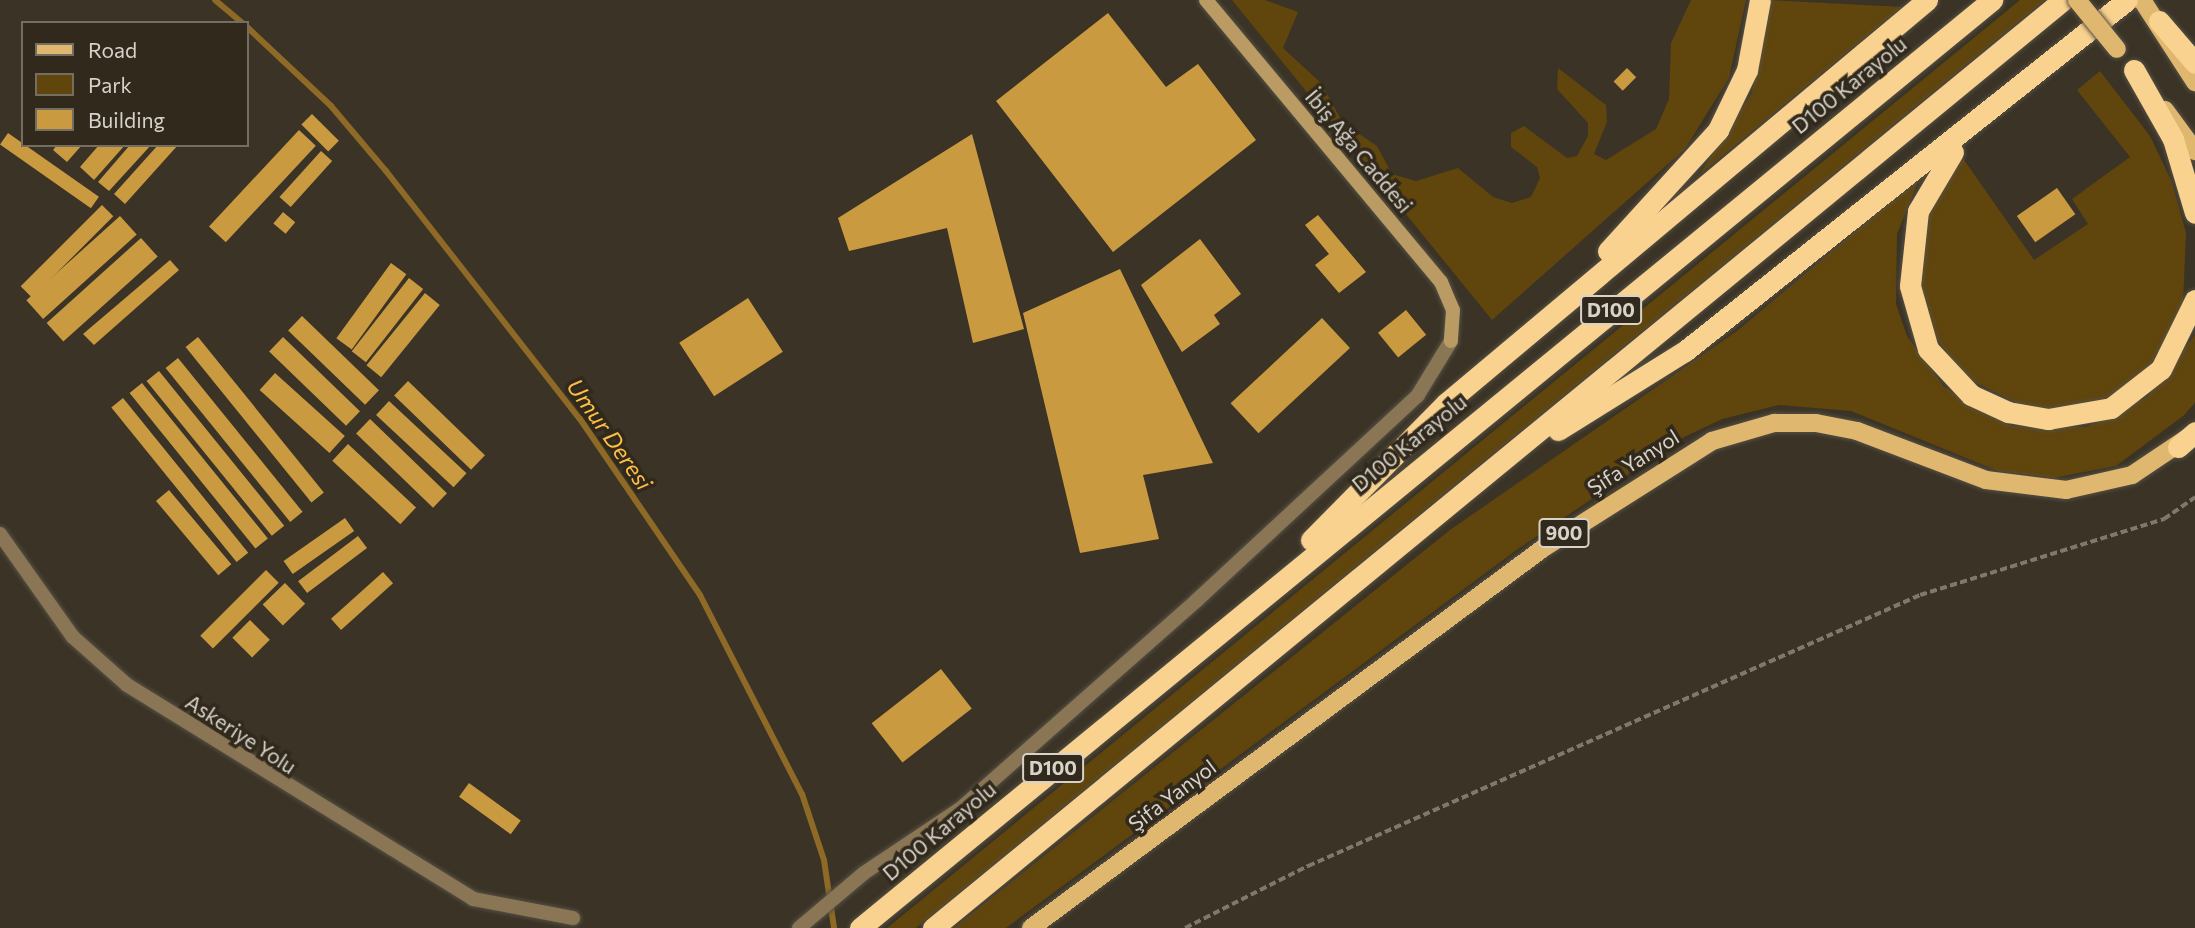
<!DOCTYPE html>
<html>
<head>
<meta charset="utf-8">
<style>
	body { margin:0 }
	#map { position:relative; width:2195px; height:928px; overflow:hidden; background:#3a3326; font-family:Commissioner,sans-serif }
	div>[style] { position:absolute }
	.green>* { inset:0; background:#60450c }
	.stream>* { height:6px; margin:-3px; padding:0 3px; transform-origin:3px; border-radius:3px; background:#8e6a26 }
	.building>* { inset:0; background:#ca9a41; transform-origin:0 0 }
	.path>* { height:3.5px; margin-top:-1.75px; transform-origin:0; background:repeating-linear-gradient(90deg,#7e786d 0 7px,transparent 0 10.5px) }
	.roads { filter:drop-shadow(0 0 2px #565044) drop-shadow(0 0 2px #565044) }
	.street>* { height:14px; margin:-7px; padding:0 7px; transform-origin:7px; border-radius:7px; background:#8a7655 }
	.secondary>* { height:14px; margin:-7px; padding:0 7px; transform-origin:7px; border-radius:7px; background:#bb9b64 }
	.primary>* { height:18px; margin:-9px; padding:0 9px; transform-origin:9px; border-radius:9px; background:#e0b76f }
	.highway>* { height:21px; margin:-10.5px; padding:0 10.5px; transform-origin:10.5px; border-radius:10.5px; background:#fad28f }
	.bridges { filter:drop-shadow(0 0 2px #565044) drop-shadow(0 0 2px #565044) }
	.primary-bridge>* { height:18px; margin:-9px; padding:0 9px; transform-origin:9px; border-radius:9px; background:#e0b76f }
	span { translate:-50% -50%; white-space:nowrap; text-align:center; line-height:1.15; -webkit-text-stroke:7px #30291c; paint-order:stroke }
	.shield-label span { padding:2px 5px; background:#30291c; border:2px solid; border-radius:5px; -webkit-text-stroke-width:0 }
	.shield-label { font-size:19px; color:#d7d2ca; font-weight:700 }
	.street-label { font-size:21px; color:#d7d2ca }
	.water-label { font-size:23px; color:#fcbe45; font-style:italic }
	.legend { position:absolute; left:21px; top:21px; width:228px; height:126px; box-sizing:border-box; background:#30291c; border:2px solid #736d62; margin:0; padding:9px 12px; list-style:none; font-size:21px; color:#d7d2ca }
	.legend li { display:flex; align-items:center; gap:14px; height:35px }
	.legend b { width:35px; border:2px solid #736d62 }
</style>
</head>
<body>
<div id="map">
	<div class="green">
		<i style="clip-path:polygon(1232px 0,1265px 0,1298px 12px,1283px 48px,1321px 83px,1343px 123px,1377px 146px,1392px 174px,1416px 181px,1458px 168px,1493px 197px,1512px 203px,1531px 197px,1540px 178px,1537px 167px,1511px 147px,1511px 133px,1524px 126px,1567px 158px,1577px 156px,1588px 136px,1588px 123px,1557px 89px,1558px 68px,1606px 105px,1607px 122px,1594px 154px,1606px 160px,1656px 129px,1669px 99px,1671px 43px,1691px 0,1746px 0,1729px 78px,1685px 149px,1492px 320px)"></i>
		<i style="clip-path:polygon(1769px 0,1902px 7px,1699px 175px,1752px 93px)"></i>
		<i style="clip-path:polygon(2020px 0,2045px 0,916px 928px,887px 928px)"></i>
		<i style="clip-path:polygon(2100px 71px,2150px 136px,2172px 182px,2186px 233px,2183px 304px,2149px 370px,2105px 400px,2045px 409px,2017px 403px,1965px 377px,1931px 331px,1919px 276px,1925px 218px,1962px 157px,2034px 260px,2088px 224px,2072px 199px,2130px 157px,2077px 90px)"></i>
		<i style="clip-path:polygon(1920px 177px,1897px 234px,1896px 304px,1907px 336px,1944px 387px,2011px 426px,2087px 427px,2147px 397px,2195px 335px,2195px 403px,2183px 416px,2116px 466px,2053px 478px,1998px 471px,1851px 411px,1779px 405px,1722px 419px,1680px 439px,1518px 549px,1006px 928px,954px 928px,1450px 530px,1737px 331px)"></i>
	</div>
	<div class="stream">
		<i style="left:215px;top:0;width:35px;rotate:40deg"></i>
		<i style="left:247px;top:27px;width:115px;rotate:43.2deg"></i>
		<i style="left:331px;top:106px;width:85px;rotate:49.8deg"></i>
		<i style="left:386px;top:171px;width:315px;rotate:52deg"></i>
		<i style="left:580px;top:419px;width:213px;rotate:55.7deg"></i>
		<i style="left:700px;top:595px;width:224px;rotate:62.9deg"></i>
		<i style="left:802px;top:794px;width:70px;rotate:71.6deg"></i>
		<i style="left:824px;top:860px;width:69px;rotate:81.6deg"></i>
	</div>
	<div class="building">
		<i style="clip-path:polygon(1108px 13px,1166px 87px,1198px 64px,1256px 140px,1113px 252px,996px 101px)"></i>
		<i style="left:1627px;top:68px;width:13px;height:19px;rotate:45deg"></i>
		<i style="left:312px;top:114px;width:38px;height:15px;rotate:45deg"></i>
		<i style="left:299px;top:130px;width:23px;height:132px;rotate:43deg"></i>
		<i style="left:8px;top:133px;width:111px;height:14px;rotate:35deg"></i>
		<i style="clip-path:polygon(972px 134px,1024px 329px,973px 343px,947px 228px,849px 251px,838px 218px)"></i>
		<i style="clip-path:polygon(57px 145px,82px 145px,67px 162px,53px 150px)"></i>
		<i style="clip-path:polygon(99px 145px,125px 145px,94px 180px,80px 167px)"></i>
		<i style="clip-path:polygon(130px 145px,151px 145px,109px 191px,98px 182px)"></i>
		<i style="clip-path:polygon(158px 145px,178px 145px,125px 204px,114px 194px)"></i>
		<i style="left:321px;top:151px;width:15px;height:62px;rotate:42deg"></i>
		<i style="left:2057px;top:188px;width:32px;height:49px;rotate:55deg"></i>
		<i style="left:102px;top:205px;width:16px;height:115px;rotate:45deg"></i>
		<i style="left:283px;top:212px;width:16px;height:15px;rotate:40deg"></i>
		<i style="clip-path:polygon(1318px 215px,1366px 272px,1339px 293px,1315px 265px,1329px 254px,1305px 225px)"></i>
		<i style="left:120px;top:216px;width:25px;height:126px;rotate:48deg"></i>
		<i style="left:141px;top:238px;width:25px;height:127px;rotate:48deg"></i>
		<i style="clip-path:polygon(1200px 239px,1241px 294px,1214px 315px,1220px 324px,1182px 352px,1141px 285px)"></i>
		<i style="clip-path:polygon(170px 260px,179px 270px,94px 345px,83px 334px)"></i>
		<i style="left:391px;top:263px;width:19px;height:93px;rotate:36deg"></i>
		<i style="clip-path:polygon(1120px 269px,1213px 463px,1143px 475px,1159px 539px,1080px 553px,1023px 313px)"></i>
		<i style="left:409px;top:278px;width:18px;height:93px;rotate:38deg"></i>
		<i style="left:425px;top:293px;width:19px;height:93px;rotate:39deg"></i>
		<i style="left:748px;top:298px;width:64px;height:82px;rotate:57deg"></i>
		<i style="left:1406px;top:310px;width:32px;height:36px;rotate:51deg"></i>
		<i style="left:302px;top:316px;width:107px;height:20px;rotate:44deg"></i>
		<i style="left:1322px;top:318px;width:41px;height:125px;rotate:47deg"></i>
		<i style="left:198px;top:337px;width:200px;height:16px;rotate:51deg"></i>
		<i style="left:283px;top:337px;width:107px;height:20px;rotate:44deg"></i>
		<i style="left:178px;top:358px;width:198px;height:16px;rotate:51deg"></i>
		<i style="left:159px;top:371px;width:199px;height:16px;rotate:51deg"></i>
		<i style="left:275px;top:373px;width:94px;height:23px;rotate:42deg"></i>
		<i style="left:408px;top:381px;width:107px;height:20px;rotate:44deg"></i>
		<i style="left:142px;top:383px;width:200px;height:16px;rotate:51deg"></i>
		<i style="left:123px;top:398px;width:199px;height:15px;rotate:51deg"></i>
		<i style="left:389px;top:401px;width:106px;height:19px;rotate:43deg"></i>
		<i style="left:370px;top:419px;width:107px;height:20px;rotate:44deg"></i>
		<i style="left:348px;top:444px;width:93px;height:23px;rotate:43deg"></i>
		<i style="left:169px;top:490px;width:97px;height:17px;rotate:50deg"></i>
		<i style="left:345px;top:518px;width:16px;height:75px;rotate:55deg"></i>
		<i style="left:358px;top:536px;width:15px;height:75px;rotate:53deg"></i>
		<i style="left:266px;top:570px;width:18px;height:93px;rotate:45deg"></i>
		<i style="left:383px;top:572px;width:15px;height:70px;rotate:48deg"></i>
		<i style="left:285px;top:583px;width:29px;height:31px;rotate:46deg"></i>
		<i style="left:250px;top:620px;width:28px;height:25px;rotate:45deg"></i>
		<i style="left:941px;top:669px;width:50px;height:88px;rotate:52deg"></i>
		<i style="left:469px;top:783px;width:64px;height:17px;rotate:36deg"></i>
	</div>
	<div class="path">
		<i style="left:1185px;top:928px;width:138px;rotate:-26.8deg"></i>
		<i style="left:1308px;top:866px;width:669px;rotate:-23.88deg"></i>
		<i style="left:1920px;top:595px;width:256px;rotate:-17.3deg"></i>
		<i style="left:2164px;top:519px;width:38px;rotate:-35deg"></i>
	</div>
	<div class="roads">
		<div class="street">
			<i style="left:0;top:534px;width:126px;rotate:54.7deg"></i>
			<i style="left:73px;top:637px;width:72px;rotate:41.6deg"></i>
			<i style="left:127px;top:685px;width:407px;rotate:31.7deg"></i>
			<i style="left:473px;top:899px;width:102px;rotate:10.8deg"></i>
			<i style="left:799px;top:928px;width:85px;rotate:-40.2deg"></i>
			<i style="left:864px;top:873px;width:115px;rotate:-33.7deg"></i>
			<i style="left:960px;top:809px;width:316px;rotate:-41.4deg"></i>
			<i style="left:1197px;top:600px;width:301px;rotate:-42.8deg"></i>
			<i style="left:1418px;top:395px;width:63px;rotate:-58.6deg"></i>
		</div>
		<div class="secondary">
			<i style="left:1206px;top:0;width:367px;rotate:50.2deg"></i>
			<i style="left:1441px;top:282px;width:30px;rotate:67deg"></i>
			<i style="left:1453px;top:310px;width:31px;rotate:94deg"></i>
		</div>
		<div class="primary">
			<i style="left:2142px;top:0;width:98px;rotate:57.1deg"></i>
			<i style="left:2165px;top:110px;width:51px;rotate:53.8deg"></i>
			<i style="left:1031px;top:928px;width:636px;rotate:-36.56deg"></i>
			<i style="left:1542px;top:549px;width:201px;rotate:-32.4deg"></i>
			<i style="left:1712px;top:441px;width:65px;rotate:-16.2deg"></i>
			<i style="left:1774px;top:423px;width:42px"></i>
			<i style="left:1816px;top:423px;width:42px;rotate:11deg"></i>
			<i style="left:1857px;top:431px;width:138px;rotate:20.8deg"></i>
			<i style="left:1986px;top:480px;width:81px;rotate:7.1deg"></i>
			<i style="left:2066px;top:490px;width:68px;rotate:-12.8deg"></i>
			<i style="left:2132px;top:475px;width:66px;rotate:-33.9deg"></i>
		</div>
		<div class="highway">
			<i style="left:2159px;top:21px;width:55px;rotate:49.4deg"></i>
			<i style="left:2134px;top:70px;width:79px;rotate:60.5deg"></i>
			<i style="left:2173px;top:139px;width:77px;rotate:73.4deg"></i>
			<i style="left:1953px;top:152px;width:69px;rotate:120.7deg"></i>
			<i style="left:1918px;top:211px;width:75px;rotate:96.1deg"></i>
			<i style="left:1910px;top:286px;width:66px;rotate:74.1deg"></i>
			<i style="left:1928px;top:349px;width:63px;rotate:46.9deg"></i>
			<i style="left:1971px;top:395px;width:41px;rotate:24.7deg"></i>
			<i style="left:2008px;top:412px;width:41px;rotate:9.9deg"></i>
			<i style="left:2048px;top:419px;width:64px;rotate:-9.9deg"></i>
			<i style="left:2111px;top:408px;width:63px;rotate:-38deg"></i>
			<i style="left:2161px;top:369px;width:77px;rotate:-63.8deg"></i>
			<i style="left:1608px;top:251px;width:164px;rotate:-47.7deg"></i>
			<i style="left:1718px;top:130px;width:67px;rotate:-64.2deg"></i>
			<i style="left:1747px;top:70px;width:71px;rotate:-79.5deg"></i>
			<i style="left:1558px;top:430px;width:150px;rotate:-31.9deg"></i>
			<i style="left:1685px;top:351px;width:564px;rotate:-38.45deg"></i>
			<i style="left:2178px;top:447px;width:23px;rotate:-41deg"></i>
			<i style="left:1311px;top:540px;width:191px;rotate:-45.4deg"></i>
			<i style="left:1445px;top:404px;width:629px;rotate:-39.97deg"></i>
			<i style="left:860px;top:928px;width:1464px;rotate:-39.34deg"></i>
			<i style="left:933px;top:928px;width:1462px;rotate:-39.39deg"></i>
		</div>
	</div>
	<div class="bridges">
		<div class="primary-bridge">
			<i style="left:2077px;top:0;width:63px;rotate:50.8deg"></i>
		</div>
	</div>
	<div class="shield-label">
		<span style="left:1611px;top:310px">D100</span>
		<span style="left:1564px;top:533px">900</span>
		<span style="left:1053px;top:768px">D100</span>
	</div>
	<div class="street-label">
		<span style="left:1849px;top:85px;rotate:-39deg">D100 Karayolu</span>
		<span style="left:1359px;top:151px;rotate:50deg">İbiş Ağa Caddesi</span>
		<span style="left:1409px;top:443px;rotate:-39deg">D100 Karayolu</span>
		<span style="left:1633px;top:462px;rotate:-32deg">Şifa Yanyol</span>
		<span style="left:241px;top:734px;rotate:33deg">Askeriye Yolu</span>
		<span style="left:1172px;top:795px;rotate:-37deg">Şifa Yanyol</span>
		<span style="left:939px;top:831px;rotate:-40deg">D100 Karayolu</span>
	</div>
	<div class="water-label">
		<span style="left:610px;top:434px;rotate:55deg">Umur Deresi</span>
	</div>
	<ul class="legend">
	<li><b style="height:9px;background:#e0b76f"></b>Road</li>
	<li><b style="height:19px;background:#60450c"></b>Park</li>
	<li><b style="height:19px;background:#ca9a41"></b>Building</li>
	</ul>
</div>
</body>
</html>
